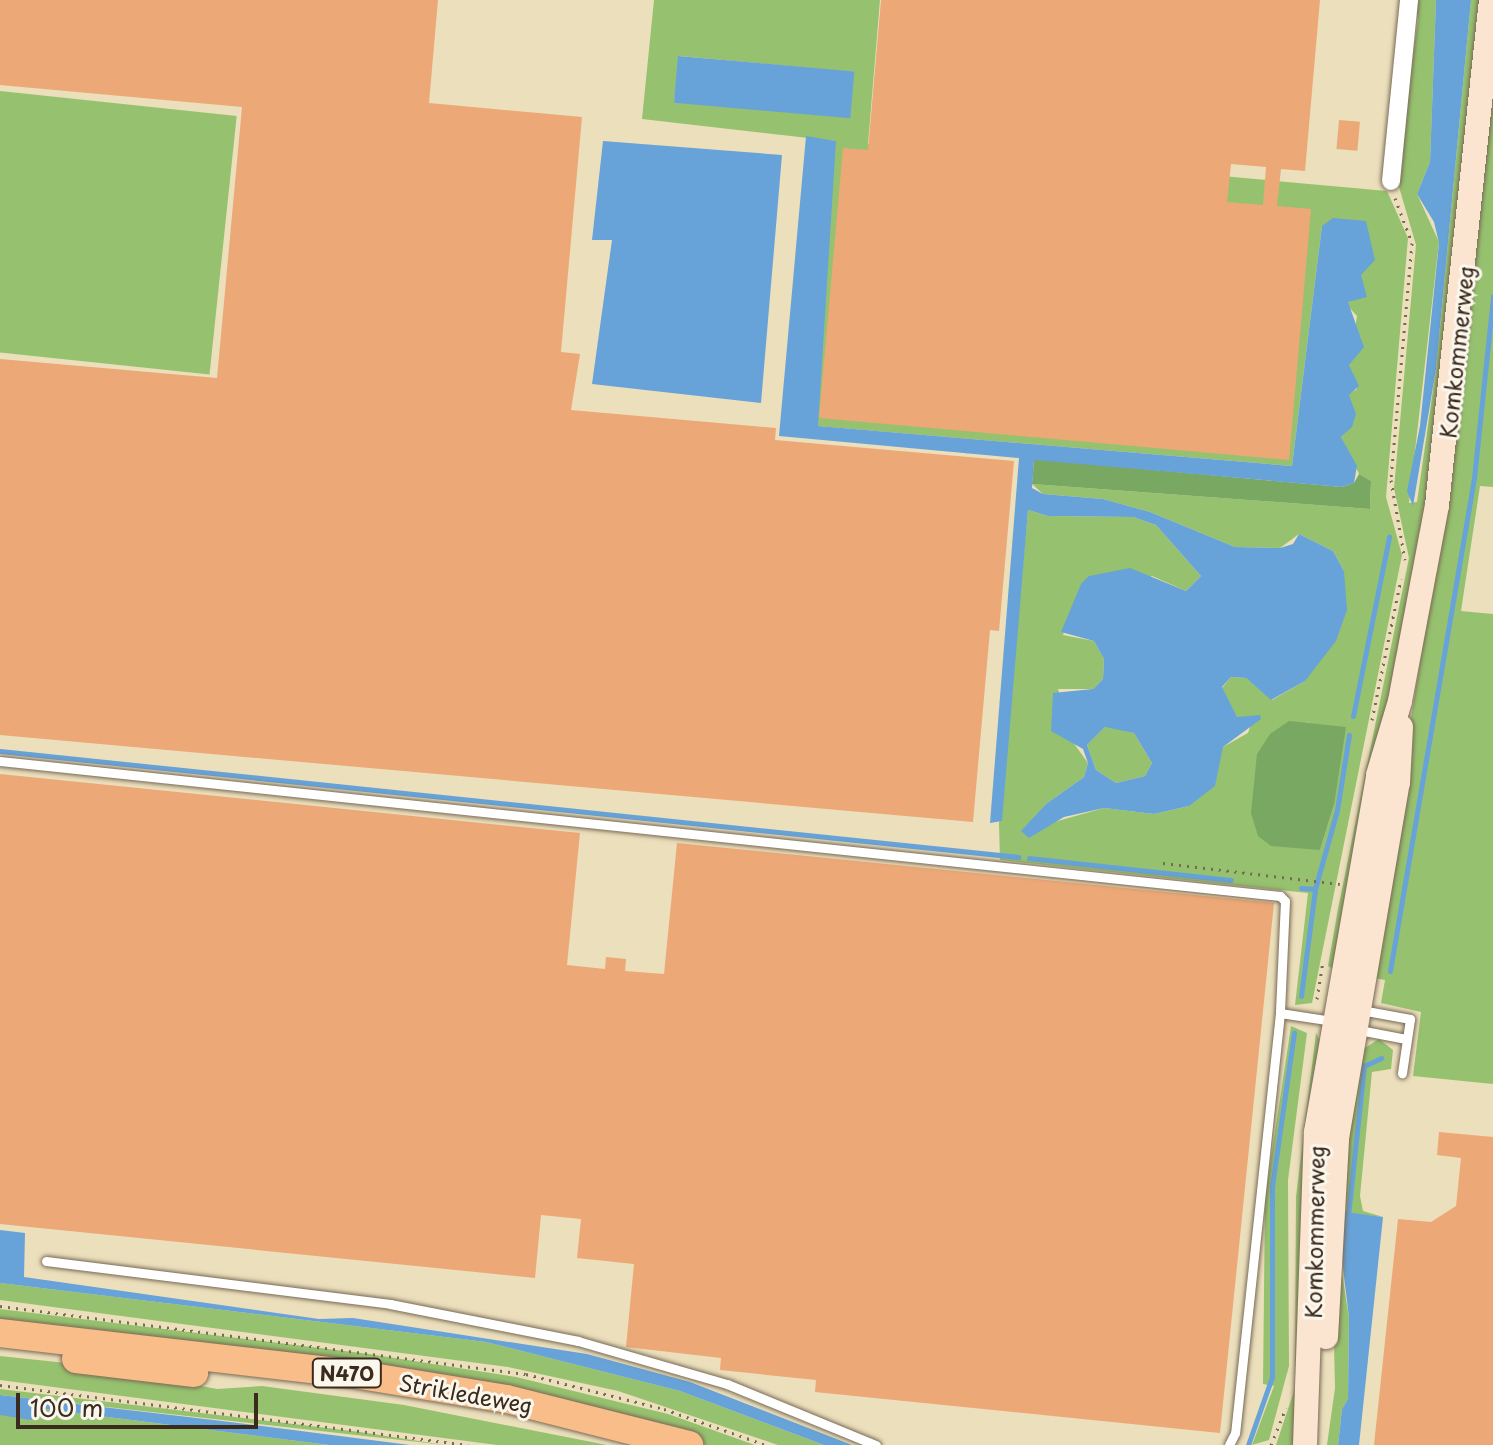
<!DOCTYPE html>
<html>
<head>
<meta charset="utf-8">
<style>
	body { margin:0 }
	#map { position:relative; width:1493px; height:1445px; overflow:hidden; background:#ebdfbc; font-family:"Playpen Sans",sans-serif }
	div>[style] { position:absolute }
	.green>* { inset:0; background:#96c26f; transform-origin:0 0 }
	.forest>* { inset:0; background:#78a862 }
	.water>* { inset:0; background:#67a3d8; transform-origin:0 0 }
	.stream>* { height:5px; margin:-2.5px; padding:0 2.5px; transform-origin:2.5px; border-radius:2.5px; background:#67a3d8 }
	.building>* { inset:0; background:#eda877; transform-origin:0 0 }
	.path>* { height:3px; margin-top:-1.5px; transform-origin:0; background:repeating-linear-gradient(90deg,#796955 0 2px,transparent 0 8px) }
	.roads { filter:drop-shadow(0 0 2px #796955) drop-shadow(0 0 2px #796955) }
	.service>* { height:9px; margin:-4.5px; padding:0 4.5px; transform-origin:4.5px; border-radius:4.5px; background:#fff }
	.minor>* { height:18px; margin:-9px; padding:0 9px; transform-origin:9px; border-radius:9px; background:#fff }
	.secondary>* { height:24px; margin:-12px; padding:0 12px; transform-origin:12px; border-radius:12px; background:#fce5d0 }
	.primary>* { height:28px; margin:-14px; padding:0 14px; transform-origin:14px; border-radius:14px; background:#f8bd89 }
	span { translate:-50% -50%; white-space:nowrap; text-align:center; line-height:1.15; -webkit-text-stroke:6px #fbf7ec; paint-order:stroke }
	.shield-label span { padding:2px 6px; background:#fbf7ec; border:2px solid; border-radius:6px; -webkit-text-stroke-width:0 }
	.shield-label { font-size:20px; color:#3b2a1e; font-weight:700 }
	.street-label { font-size:22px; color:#3b2a1e }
	.scale { position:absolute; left:16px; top:1393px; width:242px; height:36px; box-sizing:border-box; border:4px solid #3b2a1e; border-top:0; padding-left:10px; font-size:24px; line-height:28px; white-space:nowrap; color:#3b2a1e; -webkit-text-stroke:6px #fbf7ec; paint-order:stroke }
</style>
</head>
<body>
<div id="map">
	<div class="green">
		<i style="clip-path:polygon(evenodd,654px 0,880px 0,868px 144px,1387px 191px,1408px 238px,1386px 497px,1402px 555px,1312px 1003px,1295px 1005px,1308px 893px,1000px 860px,999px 824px,1028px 510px,1048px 516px,1133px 517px,1156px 525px,1201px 576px,1186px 591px,1152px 576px,1070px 612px,1063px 635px,1094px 641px,1104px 659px,1103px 679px,1093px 689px,1058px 689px,1075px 745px,1088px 763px,1084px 777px,1046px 804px,1022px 831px,1104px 808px,1154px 814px,1189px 806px,1223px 747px,1248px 733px,1253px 718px,1237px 717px,1228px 704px,1222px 688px,1231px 677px,1246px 678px,1272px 700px,1305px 681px,1344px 571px,1333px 551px,1299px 534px,1280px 548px,1235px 547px,1150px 512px,1103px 499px,1043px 494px,1032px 484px,1370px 509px,1371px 481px,1359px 474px,1341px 437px,1347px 431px,1349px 394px,1357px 389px,1349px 365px,1361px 338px,1355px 329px,1357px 316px,1347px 305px,1361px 274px,1322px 226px,1292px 466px,817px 426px,835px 141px,642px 119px,654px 0,679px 56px,854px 72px,674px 103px,679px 56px,654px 0,1308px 721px,1334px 805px,1320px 850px,1308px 721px)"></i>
		<i style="clip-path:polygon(1415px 0,1436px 0,1430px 162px,1417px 194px,1439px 242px,1409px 503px,1417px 502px,1436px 369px,1471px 0,1480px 0,1435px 458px,1338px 972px,1328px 966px,1338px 909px,1409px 558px,1394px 488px,1416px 245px,1397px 180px,1418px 19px)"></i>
		<i style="clip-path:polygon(1493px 79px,1493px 487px,1480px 486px,1461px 611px,1493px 614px,1493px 1084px,1413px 1076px,1421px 1012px,1381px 1003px,1385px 980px,1369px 977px,1457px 434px)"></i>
		<i style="left:0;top:91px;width:238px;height:260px;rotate:6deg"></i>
		<i style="clip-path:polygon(1106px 726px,1134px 733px,1152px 763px,1145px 776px,1116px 783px,1096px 770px,1087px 745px)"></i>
		<i style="clip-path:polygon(1291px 1026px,1307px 1033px,1288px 1180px,1289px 1366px,1269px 1440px,1252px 1445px,1274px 1386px,1263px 1384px,1265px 1199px)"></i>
		<i style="clip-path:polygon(1316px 1033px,1322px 1044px,1301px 1445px,1276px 1445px,1295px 1388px,1296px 1197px)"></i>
		<i style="clip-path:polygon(1379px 1039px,1393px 1050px,1391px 1069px,1372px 1072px,1360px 1196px,1363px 1211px,1383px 1217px,1345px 1213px,1341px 1267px,1349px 1318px,1348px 1399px,1342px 1409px,1338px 1445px,1327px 1445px,1335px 1388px,1332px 1254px,1360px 1051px)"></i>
		<i style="clip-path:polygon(0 1283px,486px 1342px,680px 1391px,824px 1445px,778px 1445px,618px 1391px,508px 1367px,0 1300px)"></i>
		<i style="clip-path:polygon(0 1309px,369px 1354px,516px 1377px,668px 1414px,755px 1445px,700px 1445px,0 1323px)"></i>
		<i style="clip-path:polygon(0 1356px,104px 1367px,217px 1389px,262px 1386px,404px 1405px,607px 1445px,497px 1445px,0 1380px)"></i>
		<i style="clip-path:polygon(0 1389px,360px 1432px,445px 1445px,0 1395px)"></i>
		<i style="clip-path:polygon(44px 1409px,329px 1445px,0 1445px,0 1415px)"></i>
	</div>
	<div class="forest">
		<i style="clip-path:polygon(1034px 459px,1342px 487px,1354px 483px,1359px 474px,1371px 481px,1370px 509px,1032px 484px)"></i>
		<i style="clip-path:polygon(1289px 721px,1346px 727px,1334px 805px,1320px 850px,1271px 846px,1258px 836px,1251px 813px,1257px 754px,1270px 734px)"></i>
	</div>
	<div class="water">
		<i style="clip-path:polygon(1436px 0,1471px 0,1436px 369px,1413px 506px,1407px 491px,1420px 426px,1439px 243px,1434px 222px,1417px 194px,1430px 162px)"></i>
		<i style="left:678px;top:56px;width:177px;height:47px;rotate:5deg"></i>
		<i style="clip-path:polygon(evenodd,806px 136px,836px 141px,818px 426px,1292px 466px,1322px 226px,1333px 218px,1366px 221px,1375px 260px,1361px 275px,1367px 297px,1348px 302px,1364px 347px,1349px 365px,1359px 386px,1349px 395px,1356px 414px,1352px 427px,1341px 437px,1357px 466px,1354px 483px,1342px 487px,1034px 460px,1032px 488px,1043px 494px,1103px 499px,1150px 512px,1235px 547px,1280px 548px,1293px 544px,1299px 534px,1333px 551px,1344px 571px,1347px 610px,1336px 641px,1305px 681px,1271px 700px,1246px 678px,1231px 677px,1222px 687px,1237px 717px,1260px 715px,1261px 719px,1223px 747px,1215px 786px,1189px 806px,1154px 814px,1104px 808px,1064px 817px,1029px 838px,1021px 831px,1046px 804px,1084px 777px,1088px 763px,1083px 749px,1051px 731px,1053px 693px,1093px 689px,1103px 679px,1104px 659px,1094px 641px,1061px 632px,1081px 584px,1089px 576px,1130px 568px,1186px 591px,1201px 576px,1156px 525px,1133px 517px,1048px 516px,1028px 510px,1002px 821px,990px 823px,1019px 458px,779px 436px,806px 136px,1105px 727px,1134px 733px,1152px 763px,1145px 776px,1116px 783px,1096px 770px,1087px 745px,1105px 727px)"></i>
		<i style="clip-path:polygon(603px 141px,782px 155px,761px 403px,592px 384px,612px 240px,592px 240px)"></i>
		<i style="clip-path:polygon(1345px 1212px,1383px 1217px,1359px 1445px,1338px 1445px,1342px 1409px,1348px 1399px,1349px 1318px,1341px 1250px)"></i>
		<i style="clip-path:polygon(0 1230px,25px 1233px,24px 1277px,319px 1319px,353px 1318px,587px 1354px,690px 1382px,852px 1445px,824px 1445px,680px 1391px,486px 1342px,0 1283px)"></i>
		<i style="clip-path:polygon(0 1395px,222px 1421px,410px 1445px,329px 1445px,44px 1409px,31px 1420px,0 1415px)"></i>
	</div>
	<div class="stream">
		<i style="left:1353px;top:716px;width:183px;rotate:-78.6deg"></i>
		<i style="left:0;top:751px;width:1024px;rotate:5.94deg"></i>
		<i style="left:1029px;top:858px;width:203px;rotate:6.2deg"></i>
		<i style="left:1301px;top:888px;width:14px;rotate:4deg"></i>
		<i style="left:1390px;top:971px;width:500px;rotate:-80.33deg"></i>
		<i style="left:1474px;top:478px;width:183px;rotate:-84deg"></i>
		<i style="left:1301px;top:996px;width:108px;rotate:-82.5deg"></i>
		<i style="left:1315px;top:889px;width:82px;rotate:-74.4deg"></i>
		<i style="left:1337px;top:810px;width:76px;rotate:-80.9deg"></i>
		<i style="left:1348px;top:1216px;width:151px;rotate:-83.9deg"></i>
		<i style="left:1364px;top:1066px;width:19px;rotate:-25deg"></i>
		<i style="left:1248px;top:1445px;width:72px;rotate:-70.6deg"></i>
		<i style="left:1272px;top:1377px;width:190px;rotate:-90deg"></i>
		<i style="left:1272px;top:1187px;width:156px;rotate:-81.9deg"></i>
	</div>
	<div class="building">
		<i style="clip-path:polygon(0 0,438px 0,429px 103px,582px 117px,561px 352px,580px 354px,571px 410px,776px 428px,775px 440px,1014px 461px,999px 631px,990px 630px,973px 822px,0 735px,0 359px,217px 378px,242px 107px,0 85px)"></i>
		<i style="clip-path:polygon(evenodd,881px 0,1320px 0,1305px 171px,1281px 169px,1277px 206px,1311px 209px,1289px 460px,819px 418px,843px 148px,868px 150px,881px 0,1231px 164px,1266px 167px,1263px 205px,1227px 202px,1231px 164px)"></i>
		<i style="left:1339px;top:120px;width:21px;height:29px;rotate:5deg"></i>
		<i style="clip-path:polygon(0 774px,580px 833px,567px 965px,605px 969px,606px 957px,626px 959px,625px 971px,664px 974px,677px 843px,1274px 903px,1220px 1433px,815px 1392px,816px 1380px,720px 1370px,721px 1358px,626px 1347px,634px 1264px,577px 1258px,581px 1219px,541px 1215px,535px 1278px,0 1224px)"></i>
		<i style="clip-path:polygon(1439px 1132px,1493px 1137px,1493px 1445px,1374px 1445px,1398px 1219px,1431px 1222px,1456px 1206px,1461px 1158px,1437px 1155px)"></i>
	</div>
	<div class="path">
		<i style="left:1395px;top:198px;width:48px;rotate:69.3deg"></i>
		<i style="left:1412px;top:243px;width:238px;rotate:95.1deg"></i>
		<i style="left:1391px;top:480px;width:81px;rotate:80.1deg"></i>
		<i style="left:1372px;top:720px;width:144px;rotate:-78.4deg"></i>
		<i style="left:1163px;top:863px;width:178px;rotate:6.8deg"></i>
		<i style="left:1317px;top:999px;width:36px;rotate:-81deg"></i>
		<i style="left:0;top:1306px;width:530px;rotate:7.37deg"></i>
		<i style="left:526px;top:1374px;width:142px;rotate:14.2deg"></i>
		<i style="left:664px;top:1409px;width:108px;rotate:19.4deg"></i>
		<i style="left:0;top:1385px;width:472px;rotate:7.3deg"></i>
		<i style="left:1271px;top:1445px;width:40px;rotate:-68deg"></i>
	</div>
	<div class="roads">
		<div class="service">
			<i style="left:0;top:761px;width:1287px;rotate:6.02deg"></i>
			<i style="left:1280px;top:896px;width:7px;rotate:45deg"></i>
			<i style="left:1285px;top:901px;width:112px;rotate:92.6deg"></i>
			<i style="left:1280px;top:1013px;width:422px;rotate:96.1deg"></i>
			<i style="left:1235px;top:1433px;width:13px;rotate:117deg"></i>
			<i style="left:1361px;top:1010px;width:50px;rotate:10.4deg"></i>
			<i style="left:1410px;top:1019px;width:55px;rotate:98.4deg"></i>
			<i style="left:1280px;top:1013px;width:54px;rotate:8.6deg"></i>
			<i style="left:1359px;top:1030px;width:48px;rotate:10.8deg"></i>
			<i style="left:46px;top:1261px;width:347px;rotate:7.1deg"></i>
			<i style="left:390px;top:1304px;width:192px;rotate:11.1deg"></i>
			<i style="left:578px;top:1341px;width:155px;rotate:16.1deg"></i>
			<i style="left:727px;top:1384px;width:161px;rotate:22.3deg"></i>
		</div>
		<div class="minor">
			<i style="left:1391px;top:181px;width:182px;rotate:-84.3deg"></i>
		</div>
		<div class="secondary">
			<i style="left:1326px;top:1337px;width:199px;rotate:-86.8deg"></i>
			<i style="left:1337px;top:1138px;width:360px;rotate:-80.3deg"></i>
			<i style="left:1398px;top:783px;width:56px;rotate:-86.9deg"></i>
			<i style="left:1305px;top:1445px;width:313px;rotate:-88deg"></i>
			<i style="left:1316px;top:1132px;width:362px;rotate:-80.1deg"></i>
			<i style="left:1378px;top:775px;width:77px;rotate:-73.4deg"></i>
			<i style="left:1400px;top:701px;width:199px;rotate:-79.3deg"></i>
			<i style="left:1437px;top:505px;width:508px;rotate:-83.9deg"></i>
		</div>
		<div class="primary">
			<i style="left:0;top:1333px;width:350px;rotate:6.6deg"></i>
			<i style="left:348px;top:1373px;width:161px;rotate:9.3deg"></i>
			<i style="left:507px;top:1399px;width:188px;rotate:14.2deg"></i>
			<i style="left:76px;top:1359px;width:119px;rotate:6.8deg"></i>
		</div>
	</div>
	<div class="shield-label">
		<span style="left:347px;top:1373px">N470</span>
	</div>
	<div class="street-label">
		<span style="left:1456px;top:352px;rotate:-84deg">Komkommerweg</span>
		<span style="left:1314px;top:1232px;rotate:-89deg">Komkommerweg</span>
		<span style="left:466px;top:1393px;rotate:10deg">Strikledeweg</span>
	</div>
	<div class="scale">100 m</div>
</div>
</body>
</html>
